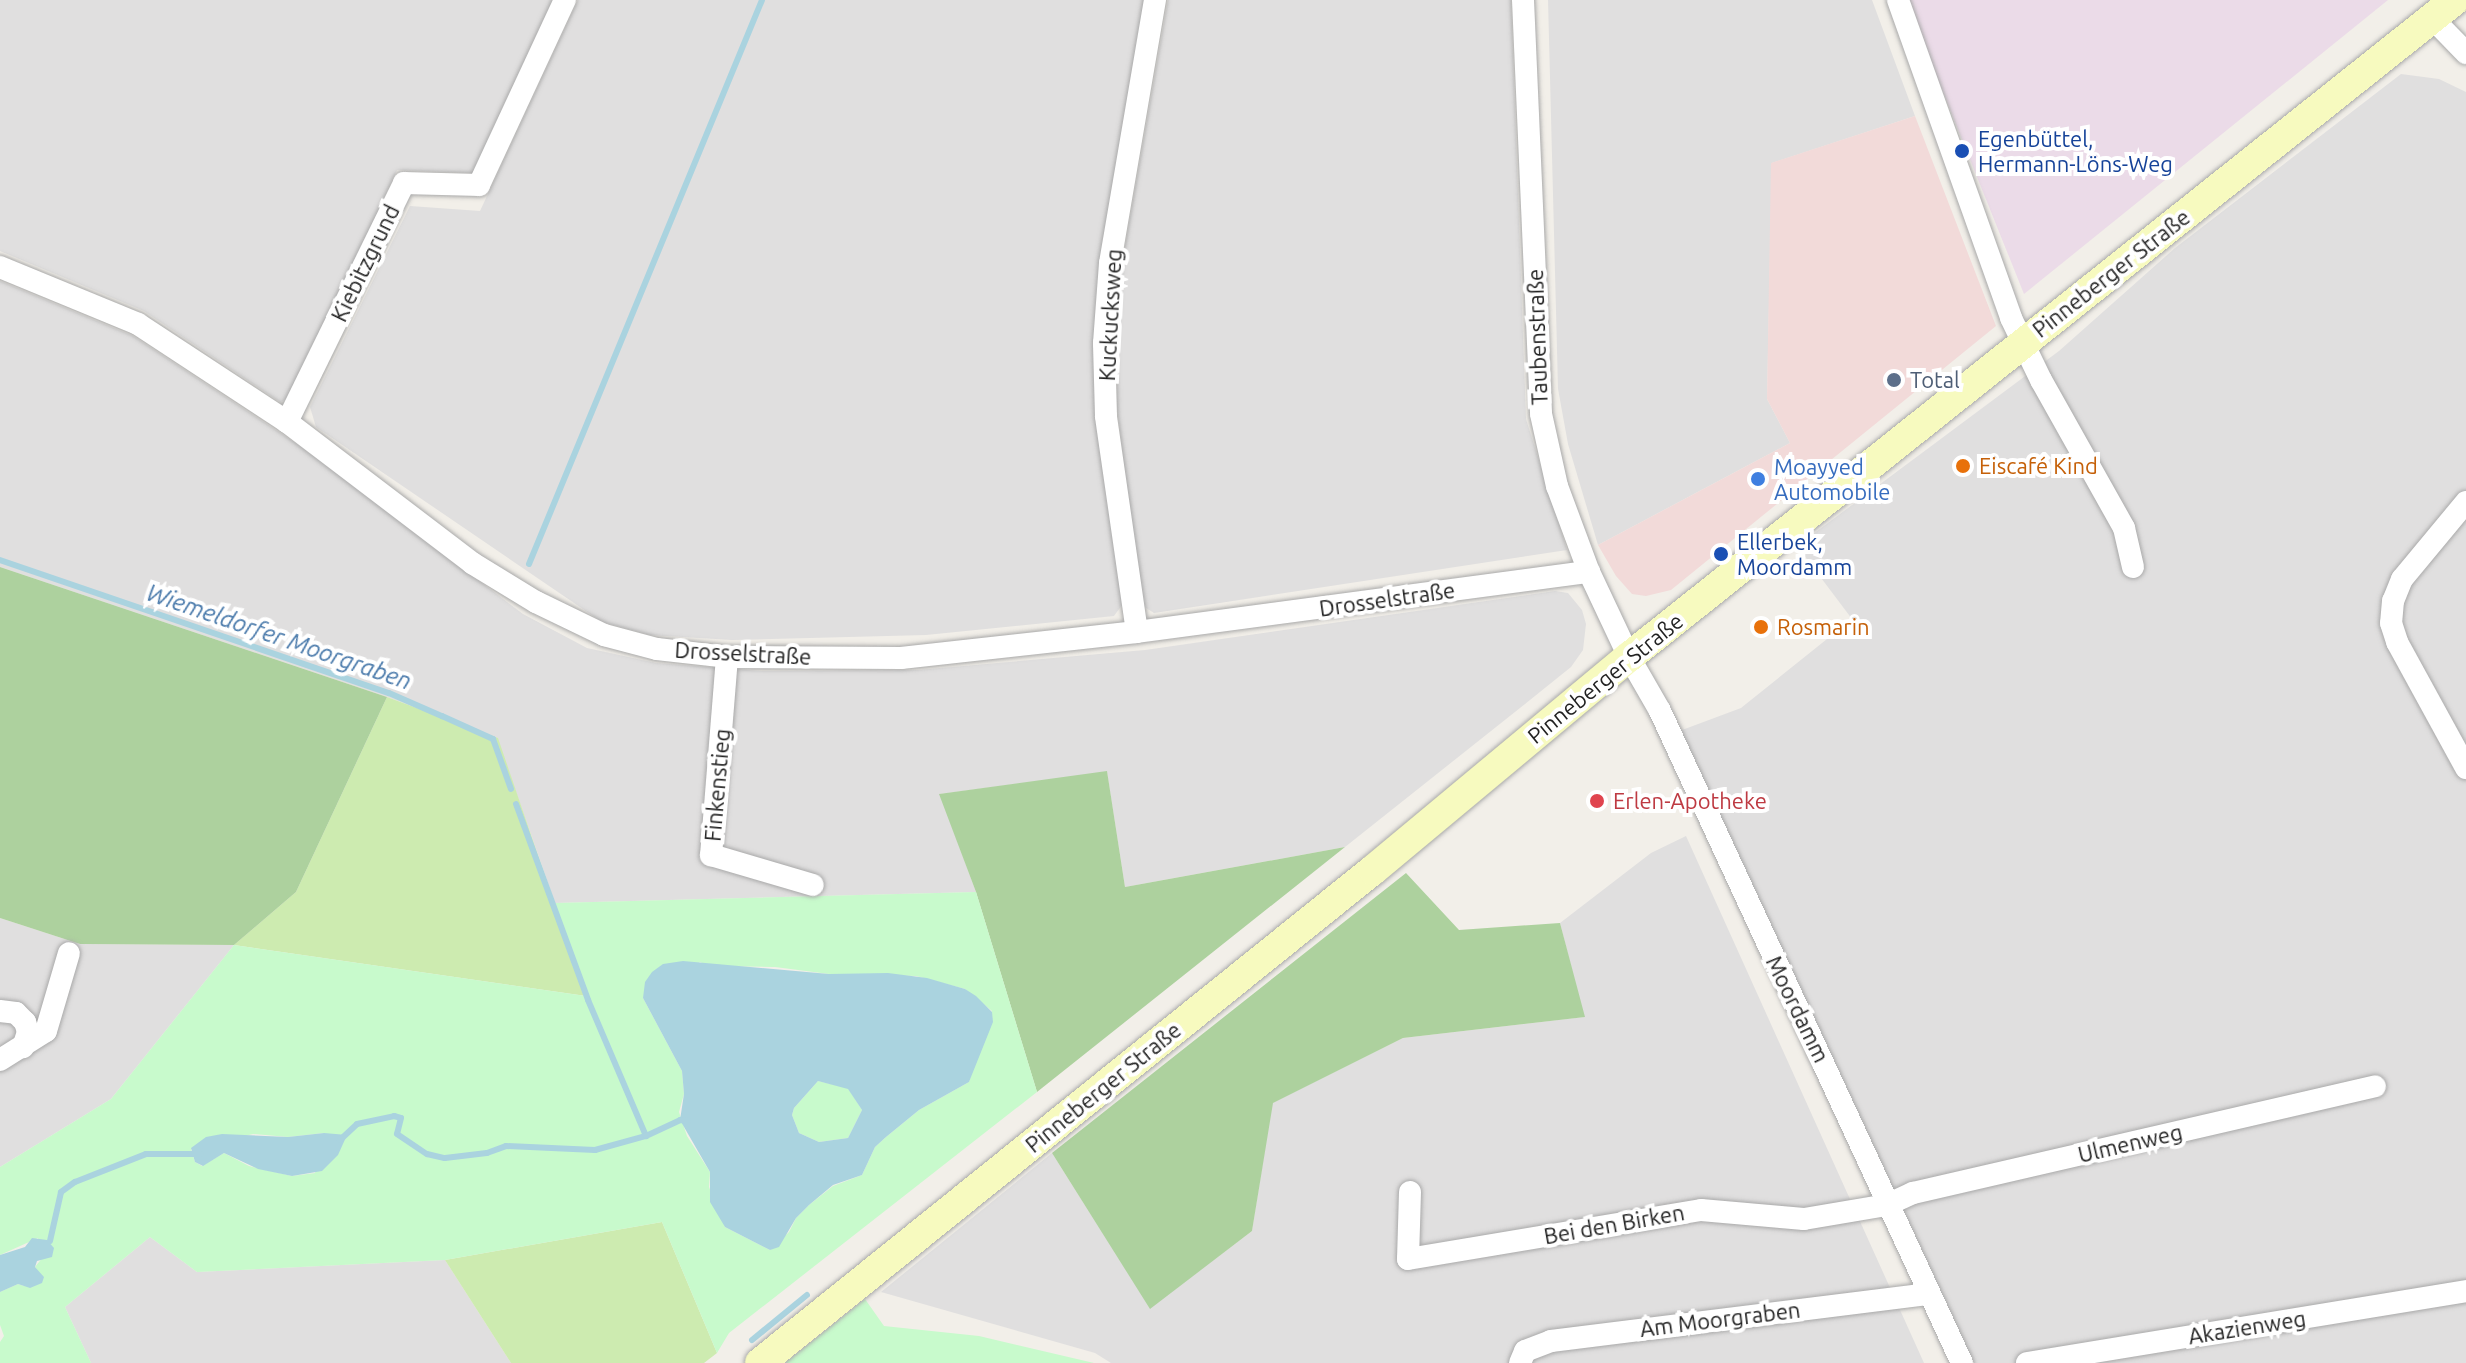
<!DOCTYPE html>
<html>
<head>
<meta charset="utf-8">
<style>
	body { margin:0 }
	#map { position:relative; width:2466px; height:1363px; overflow:hidden; background:#f2efe9; font-family:Ubuntu,sans-serif }
	div>[style] { position:absolute }
	.residential>* { inset:0; background:#e0dfdf }
	.commercial>* { inset:0; background:#f2dad9 }
	.industrial>* { inset:0; background:#ebdbe8 }
	.grass>* { inset:0; background:#cdebb0 }
	.forest>* { inset:0; background:#add19e }
	.park>* { inset:0; background:#c8facc }
	.water>* { inset:0; background:#aad3df }
	.stream>* { height:6px; margin:-3px; padding:0 3px; transform-origin:3px; border-radius:3px; background:#aad3df }
	.roads { filter:drop-shadow(0 0 2px #a9a9a9) drop-shadow(0 0 2px #a9a9a9) }
	.street>* { height:22px; margin:-11px; padding:0 11px; transform-origin:11px; border-radius:11px; background:#fff }
	.secondary>* { height:30px; margin:-15px; padding:0 15px; transform-origin:15px; border-radius:15px; background:#f7fabf }
	.dots>* { width:22px; height:22px; translate:-50% -50%; box-sizing:border-box; border:4px solid #fff; border-radius:50% }
	span { translate:-50% -50%; white-space:nowrap; text-align:center; line-height:1.15; -webkit-text-stroke:8px #fff; paint-order:stroke }
	.transit-label { font-size:22px; color:#164399 }
	.left { translate:0 -50%; text-align:left }
	.street-label { font-size:22px; color:#222 }
	.service-label { font-size:22px; color:#4e5e75 }
	.shop-label { font-size:22px; color:#366cbe }
	.food-label { font-size:22px; color:#c56008 }
	.health-label { font-size:22px; color:#be3a42 }
	.water-label { font-size:24px; color:#4a7aab; font-style:italic }
</style>
</head>
<body>
<div id="map">
	<div class="residential">
		<i style="clip-path:polygon(0 0,553px 0,475px 173px,397px 170px,293px 397px,280px 402px,144px 311px,0 251px)"></i>
		<i style="clip-path:polygon(578px 0,1147px 0,1100px 262px,1122px 605px,1114px 616px,926px 635px,732px 640px,650px 635px,602px 622px,316px 427px,310px 407px,410px 206px,480px 211px)"></i>
		<i style="clip-path:polygon(1168px 0,1511px 0,1526px 419px,1567px 550px,1154px 613px,1140px 604px,1117px 406px,1118px 326px,1123px 258px)"></i>
		<i style="clip-path:polygon(1548px 0,1872px 0,1915px 116px,1772px 163px,1767px 399px,1790px 443px,1598px 545px,1568px 444px,1558px 389px)"></i>
		<i style="clip-path:polygon(2401px 74px,2439px 79px,2466px 92px,2466px 1363px,1959px 1363px,1666px 736px,1741px 708px,1852px 619px,1797px 546px,2059px 351px,2175px 248px)"></i>
		<i style="clip-path:polygon(0 281px,133px 336px,300px 446px,523px 614px,587px 648px,656px 663px,761px 671px,918px 670px,1145px 650px,1555px 591px,1568px 593px,1582px 610px,1586px 624px,1583px 650px,1571px 667px,1525px 704px,1345px 847px,1125px 887px,1107px 772px,940px 794px,976px 892px,555px 903px,497px 738px,387px 697px,0 567px)"></i>
		<i style="clip-path:polygon(1686px 836px,1924px 1363px,1111px 1363px,1095px 1353px,881px 1292px,1052px 1153px,1150px 1308px,1252px 1231px,1272px 1103px,1403px 1038px,1584px 1017px,1560px 923px,1651px 853px)"></i>
		<i style="clip-path:polygon(0 918px,80px 944px,234px 945px,111px 1099px,0 1167px)"></i>
		<i style="clip-path:polygon(150px 1237px,197px 1272px,445px 1260px,511px 1363px,91px 1363px,65px 1307px)"></i>
	</div>
	<div class="commercial">
		<i style="clip-path:polygon(1915px 116px,1996px 326px,1671px 590px,1646px 596px,1632px 594px,1616px 576px,1598px 545px,1790px 443px,1767px 399px,1771px 163px)"></i>
	</div>
	<div class="industrial">
		<i style="clip-path:polygon(1906px 0,2388px 0,2024px 294px)"></i>
	</div>
	<div class="grass">
		<i style="clip-path:polygon(387px 697px,498px 738px,586px 996px,234px 945px,296px 892px)"></i>
		<i style="clip-path:polygon(662px 1222px,717px 1353px,704px 1363px,511px 1363px,445px 1260px)"></i>
	</div>
	<div class="forest">
		<i style="clip-path:polygon(0 567px,387px 697px,296px 892px,234px 945px,80px 944px,0 918px)"></i>
		<i style="clip-path:polygon(1107px 771px,1125px 887px,1345px 847px,1037px 1092px,976px 892px,939px 794px)"></i>
		<i style="clip-path:polygon(1406px 873px,1459px 930px,1560px 923px,1585px 1017px,1403px 1038px,1273px 1103px,1252px 1231px,1150px 1309px,1052px 1153px)"></i>
	</div>
	<div class="park">
		<i style="clip-path:polygon(evenodd,976px 892px,1037px 1092px,729px 1333px,717px 1353px,662px 1222px,445px 1260px,197px 1272px,150px 1237px,65px 1307px,91px 1363px,0 1363px,0 1342px,4px 1336px,0 1325px,0 1292px,18px 1284px,24px 1286px,40px 1274px,35px 1267px,43px 1257px,38px 1238px,0 1255px,0 1167px,111px 1099px,234px 945px,586px 996px,555px 903px,976px 892px,700px 962px,708px 966px,775px 967px,829px 974px,916px 976px,965px 989px,992px 1011px,969px 1082px,919px 1110px,886px 1137px,875px 1147px,862px 1175px,833px 1186px,809px 1205px,796px 1218px,789px 1232px,770px 1250px,725px 1227px,709px 1187px,710px 1172px,687px 1136px,679px 1112px,684px 1094px,682px 1071px,643px 998px,700px 962px,976px 892px,324px 1133px,315px 1173px,292px 1176px,249px 1166px,224px 1153px,202px 1166px,195px 1162px,191px 1149px,253px 1134px,288px 1137px,324px 1133px)"></i>
		<i style="clip-path:polygon(818px 1081px,848px 1088px,862px 1110px,848px 1138px,819px 1142px,799px 1133px,792px 1115px,794px 1108px)"></i>
		<i style="clip-path:polygon(865px 1299px,884px 1326px,979px 1336px,1094px 1363px,785px 1363px)"></i>
	</div>
	<div class="water">
		<i style="clip-path:polygon(evenodd,683px 961px,829px 974px,888px 973px,927px 978px,965px 989px,976px 996px,992px 1012px,993px 1022px,969px 1082px,919px 1110px,886px 1137px,875px 1147px,862px 1175px,833px 1185px,809px 1205px,796px 1218px,779px 1247px,770px 1250px,725px 1227px,710px 1202px,710px 1172px,680px 1120px,684px 1094px,682px 1071px,643px 998px,645px 982px,652px 972px,663px 964px,683px 961px,818px 1081px,848px 1089px,862px 1110px,848px 1138px,819px 1142px,799px 1133px,792px 1115px,794px 1108px,818px 1081px)"></i>
		<i style="clip-path:polygon(324px 1133px,347px 1135px,338px 1155px,322px 1171px,292px 1176px,258px 1169px,224px 1153px,203px 1166px,195px 1162px,191px 1148px,206px 1137px,222px 1134px,288px 1137px)"></i>
		<i style="clip-path:polygon(32px 1238px,47px 1240px,54px 1248px,52px 1257px,37px 1261px,35px 1267px,44px 1277px,42px 1283px,30px 1288px,18px 1284px,0 1292px,0 1255px,25px 1247px)"></i>
	</div>
	<div class="stream">
		<i style="left:0;top:560px;width:411px;rotate:18.9deg"></i>
		<i style="left:389px;top:693px;width:58px;rotate:23.5deg"></i>
		<i style="left:442px;top:716px;width:56px;rotate:24.3deg"></i>
		<i style="left:493px;top:739px;width:53px;rotate:70.2deg"></i>
		<i style="left:529px;top:564px;width:610px;rotate:-67.55deg"></i>
		<i style="left:516px;top:804px;width:209px;rotate:69.8deg"></i>
		<i style="left:588px;top:1000px;width:148px;rotate:66.9deg"></i>
		<i style="left:340px;top:1140px;width:23px;rotate:-43deg"></i>
		<i style="left:357px;top:1124px;width:38px;rotate:-12deg"></i>
		<i style="left:394px;top:1116px;width:7px;rotate:16deg"></i>
		<i style="left:401px;top:1118px;width:16px;rotate:104deg"></i>
		<i style="left:397px;top:1134px;width:36px;rotate:34deg"></i>
		<i style="left:427px;top:1154px;width:18px;rotate:13deg"></i>
		<i style="left:445px;top:1158px;width:42px;rotate:-6.8deg"></i>
		<i style="left:487px;top:1153px;width:20px;rotate:-20deg"></i>
		<i style="left:506px;top:1146px;width:89px;rotate:2.6deg"></i>
		<i style="left:595px;top:1150px;width:53px;rotate:-15.4deg"></i>
		<i style="left:646px;top:1136px;width:38px;rotate:-25deg"></i>
		<i style="left:680px;top:1120px;width:8px;rotate:7deg"></i>
		<i style="left:50px;top:1241px;width:50px;rotate:-77.3deg"></i>
		<i style="left:61px;top:1192px;width:17px;rotate:-36deg"></i>
		<i style="left:75px;top:1182px;width:76px;rotate:-21.5deg"></i>
		<i style="left:146px;top:1154px;width:55px"></i>
		<i style="left:752px;top:1340px;width:71px;rotate:-39.3deg"></i>
	</div>
	<div class="roads">
		<div class="street">
			<i style="left:1523px;top:0;width:414px;rotate:87.5deg"></i>
			<i style="left:1541px;top:414px;width:74px;rotate:77.5deg"></i>
			<i style="left:1557px;top:486px;width:92px;rotate:69.6deg"></i>
			<i style="left:1589px;top:572px;width:94px;rotate:64.8deg"></i>
			<i style="left:1629px;top:657px;width:62px;rotate:60.1deg"></i>
			<i style="left:1660px;top:711px;width:719px;rotate:65.15deg"></i>
			<i style="left:1898px;top:0;width:337px;rotate:70.4deg"></i>
			<i style="left:2011px;top:318px;width:69px;rotate:64.2deg"></i>
			<i style="left:2041px;top:380px;width:170px;rotate:60.7deg"></i>
			<i style="left:2124px;top:528px;width:40px;rotate:77deg"></i>
			<i style="left:2432px;top:18px;width:49px;rotate:45.8deg"></i>
			<i style="left:0;top:267px;width:149px;rotate:22.4deg"></i>
			<i style="left:138px;top:324px;width:178px;rotate:33.3deg"></i>
			<i style="left:287px;top:422px;width:233px;rotate:37.3deg"></i>
			<i style="left:472px;top:563px;width:75px;rotate:31.4deg"></i>
			<i style="left:536px;top:602px;width:76px;rotate:25.9deg"></i>
			<i style="left:604px;top:635px;width:55px;rotate:14.8deg"></i>
			<i style="left:657px;top:649px;width:70px;rotate:6.5deg"></i>
			<i style="left:727px;top:657px;width:174px;rotate:0.3deg"></i>
			<i style="left:901px;top:658px;width:237px;rotate:-6.3deg"></i>
			<i style="left:1137px;top:632px;width:456px;rotate:-7.6deg"></i>
			<i style="left:287px;top:422px;width:266px;rotate:-63.9deg"></i>
			<i style="left:404px;top:183px;width:75px;rotate:1.5deg"></i>
			<i style="left:479px;top:185px;width:204px;rotate:-65.1deg"></i>
			<i style="left:2466px;top:502px;width:100px;rotate:129.7deg"></i>
			<i style="left:2402px;top:579px;width:24px;rotate:112deg"></i>
			<i style="left:2393px;top:601px;width:22px;rotate:95deg"></i>
			<i style="left:2391px;top:623px;width:20px;rotate:72deg"></i>
			<i style="left:2397px;top:642px;width:144px;rotate:61.3deg"></i>
			<i style="left:1137px;top:632px;width:218px;rotate:-98.2deg"></i>
			<i style="left:1106px;top:416px;width:73px;rotate:-91.6deg"></i>
			<i style="left:1104px;top:343px;width:80px;rotate:-85.7deg"></i>
			<i style="left:1110px;top:263px;width:267px;rotate:-80.3deg"></i>
			<i style="left:727px;top:657px;width:199px;rotate:94.6deg"></i>
			<i style="left:711px;top:855px;width:106px;rotate:16.4deg"></i>
			<i style="left:0;top:1011px;width:16px;rotate:7deg"></i>
			<i style="left:16px;top:1013px;width:13px;rotate:45deg"></i>
			<i style="left:25px;top:1022px;width:10px;rotate:73deg"></i>
			<i style="left:28px;top:1032px;width:16px;rotate:108deg"></i>
			<i style="left:0;top:1060px;width:54px;rotate:-32.2deg"></i>
			<i style="left:46px;top:1031px;width:81px;rotate:-73.6deg"></i>
			<i style="left:1410px;top:1192px;width:67px;rotate:91.7deg"></i>
			<i style="left:1408px;top:1259px;width:297px;rotate:-9.5deg"></i>
			<i style="left:1701px;top:1210px;width:103px;rotate:5deg"></i>
			<i style="left:1804px;top:1219px;width:84px;rotate:-9.6deg"></i>
			<i style="left:1887px;top:1205px;width:29px;rotate:-25deg"></i>
			<i style="left:1913px;top:1193px;width:474px;rotate:-13deg"></i>
			<i style="left:1520px;top:1363px;width:13px;rotate:-67deg"></i>
			<i style="left:1525px;top:1351px;width:28px;rotate:-21deg"></i>
			<i style="left:1551px;top:1341px;width:381px;rotate:-7.1deg"></i>
			<i style="left:2027px;top:1363px;width:445px;rotate:-9.3deg"></i>
		</div>
		<div class="secondary">
			<i style="left:760px;top:1363px;width:787px;rotate:-38.81deg"></i>
			<i style="left:1373px;top:870px;width:333px;rotate:-39.8deg"></i>
			<i style="left:1629px;top:657px;width:1055px;rotate:-38.5deg"></i>
		</div>
	</div>
	<div class="dots">
		<i style="left:1962px;top:151px;background:#1a4fb4"></i>
		<i style="left:1894px;top:380px;background:#5c6f8a"></i>
		<i style="left:1963px;top:466px;background:#e8710a"></i>
		<i style="left:1758px;top:479px;background:#3f7fe0"></i>
		<i style="left:1721px;top:554px;background:#1a4fb4"></i>
		<i style="left:1761px;top:627px;background:#e8710a"></i>
		<i style="left:1597px;top:801px;background:#e0444e"></i>
	</div>
	<div class="transit-label">
		<span class="left" style="left:1978px;top:151px">Egenbüttel,<br>Hermann-Löns-Weg</span>
		<span class="left" style="left:1737px;top:554px">Ellerbek,<br>Moordamm</span>
	</div>
	<div class="street-label">
		<span style="left:365px;top:263px;rotate:-64deg">Kiebitzgrund</span>
		<span style="left:2111px;top:273px;rotate:-38deg">Pinneberger Straße</span>
		<span style="left:1110px;top:315px;rotate:-87deg">Kuckucksweg</span>
		<span style="left:1537px;top:337px;rotate:-92deg">Taubenstraße</span>
		<span style="left:1387px;top:599px;rotate:-8deg">Drosselstraße</span>
		<span style="left:743px;top:653px;rotate:3deg">Drosselstraße</span>
		<span style="left:1605px;top:678px;rotate:-39deg">Pinneberger Straße</span>
		<span style="left:717px;top:785px;rotate:-85deg">Finkenstieg</span>
		<span style="left:1798px;top:1009px;rotate:64deg">Moordamm</span>
		<span style="left:1103px;top:1087px;rotate:-39deg">Pinneberger Straße</span>
		<span style="left:2130px;top:1143px;rotate:-13deg">Ulmenweg</span>
		<span style="left:1614px;top:1224px;rotate:-10deg">Bei den Birken</span>
		<span style="left:1720px;top:1319px;rotate:-7deg">Am Moorgraben</span>
		<span style="left:2247px;top:1327px;rotate:-9deg">Akazienweg</span>
	</div>
	<div class="service-label">
		<span class="left" style="left:1910px;top:380px">Total</span>
	</div>
	<div class="shop-label">
		<span class="left" style="left:1774px;top:479px">Moayyed<br>Automobile</span>
	</div>
	<div class="food-label">
		<span class="left" style="left:1979px;top:466px">Eiscafé Kind</span>
		<span class="left" style="left:1777px;top:627px">Rosmarin</span>
	</div>
	<div class="health-label">
		<span class="left" style="left:1613px;top:801px">Erlen-Apotheke</span>
	</div>
	<div class="water-label">
		<span style="left:279px;top:637px;rotate:19deg">Wiemeldorfer Moorgraben</span>
	</div>
</div>
</body>
</html>
